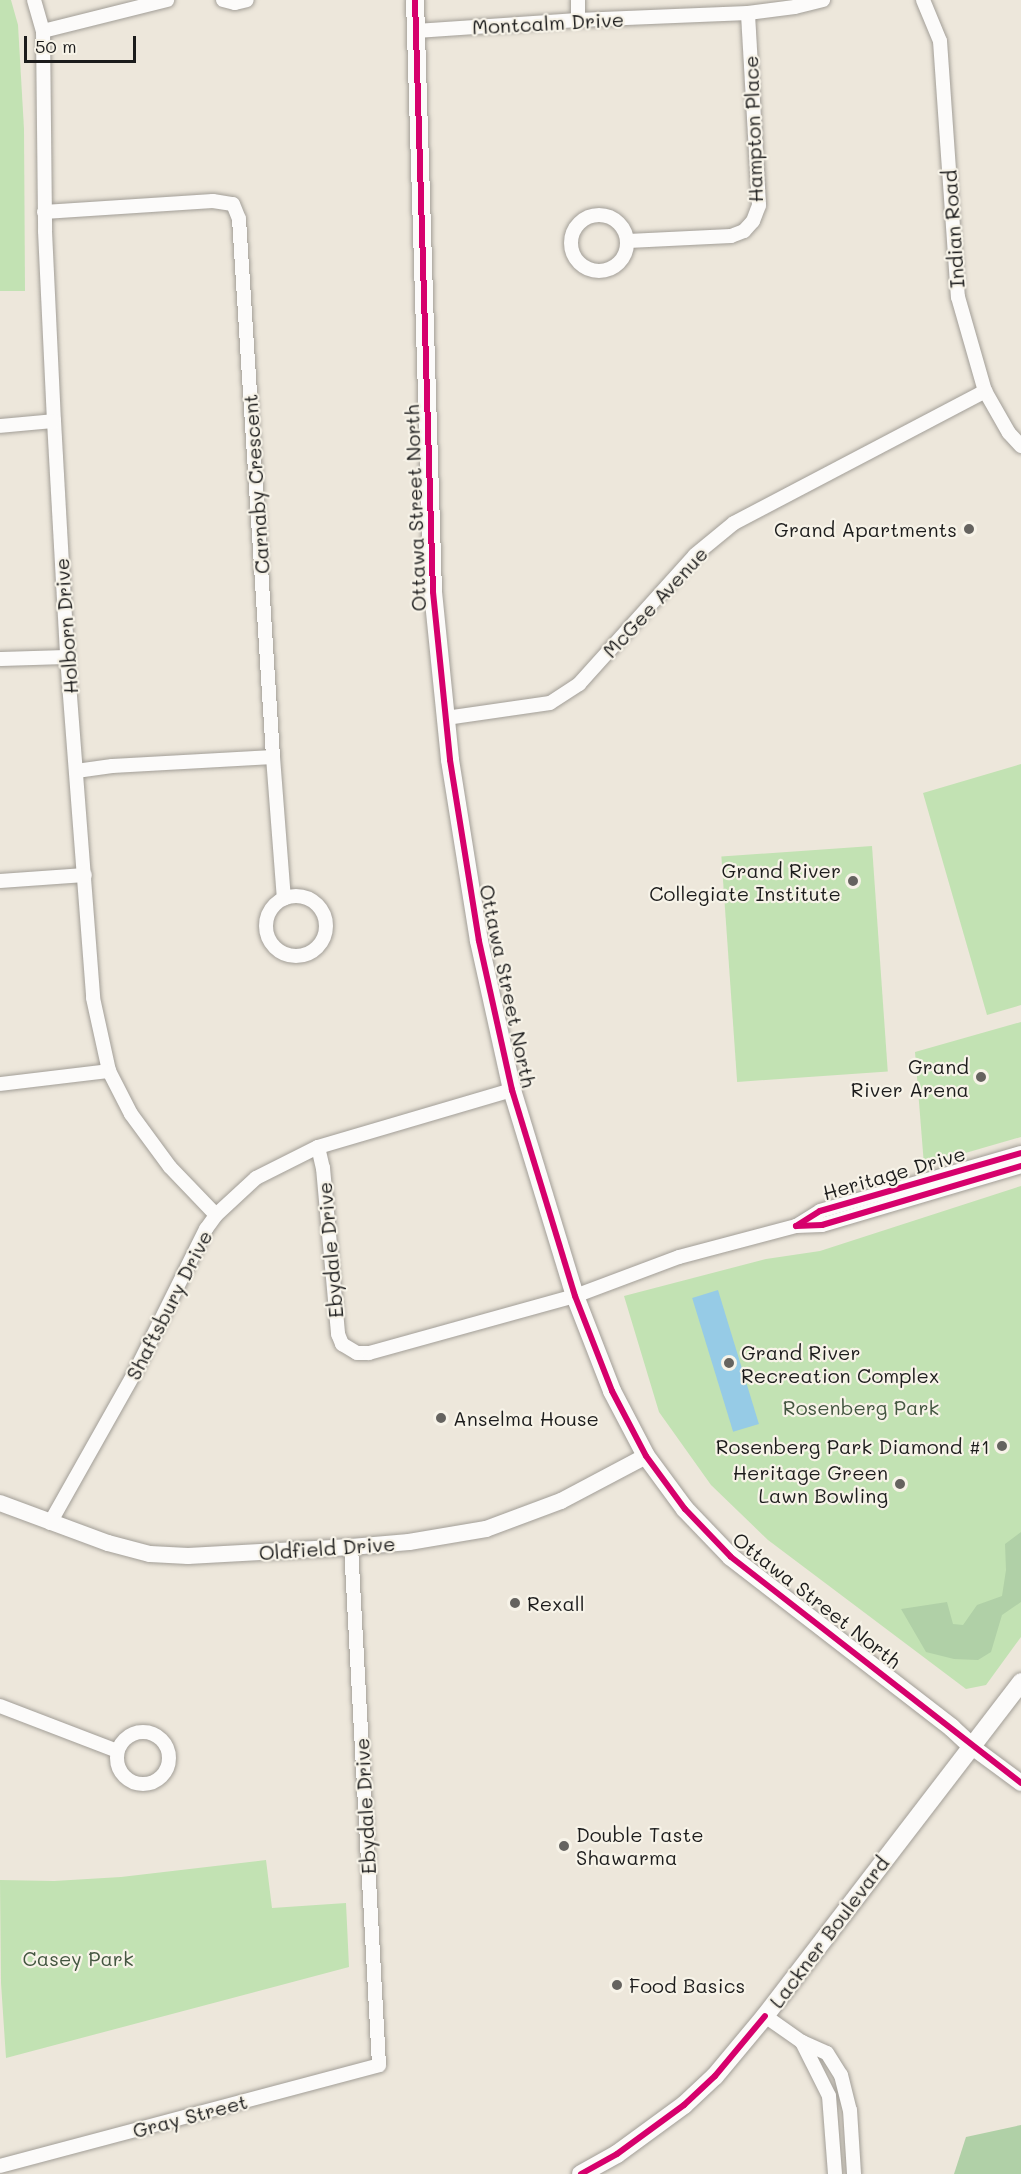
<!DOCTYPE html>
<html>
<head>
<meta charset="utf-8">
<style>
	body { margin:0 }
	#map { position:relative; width:1021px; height:2174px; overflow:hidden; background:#ede7db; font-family:Mali,sans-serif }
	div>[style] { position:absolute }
	.green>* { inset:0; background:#c2e2b3; transform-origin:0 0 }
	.forest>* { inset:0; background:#b0d0a7 }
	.water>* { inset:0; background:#96cbe6; transform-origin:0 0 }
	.roads { filter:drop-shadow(0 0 2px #a29e97) drop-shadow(0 0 2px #a29e97) }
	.minor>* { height:14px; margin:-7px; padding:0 7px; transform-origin:7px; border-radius:7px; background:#fcfbfa }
	.minor>.ring { margin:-7px; padding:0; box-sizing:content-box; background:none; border:14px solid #fcfbfa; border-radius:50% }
	.tertiary>* { height:16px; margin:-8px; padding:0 8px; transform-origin:8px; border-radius:8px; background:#fcfbfa }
	.secondary>* { height:18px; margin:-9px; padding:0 9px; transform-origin:9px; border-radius:9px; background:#fcfbfa }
	.cycleway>* { height:6px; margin:-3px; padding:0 3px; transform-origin:3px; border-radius:3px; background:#d6006c }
	.dots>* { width:16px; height:16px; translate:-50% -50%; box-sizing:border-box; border:3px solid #f7f3e8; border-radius:50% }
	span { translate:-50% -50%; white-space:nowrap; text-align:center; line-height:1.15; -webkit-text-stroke:4.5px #f7f3e8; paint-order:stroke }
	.street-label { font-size:20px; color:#1c1c1c }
	.poi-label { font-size:20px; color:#1c1c1c }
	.right { translate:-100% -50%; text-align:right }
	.left { translate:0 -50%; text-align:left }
	.park-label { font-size:20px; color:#435640 }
	.scale { position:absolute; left:24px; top:36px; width:112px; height:27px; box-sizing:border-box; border:3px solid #1c1c1c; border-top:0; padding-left:8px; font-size:18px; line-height:21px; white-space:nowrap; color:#1c1c1c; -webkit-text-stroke:4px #f7f3e8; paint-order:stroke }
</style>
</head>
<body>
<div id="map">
	<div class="green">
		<i style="clip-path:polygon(0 0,11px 0,18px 25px,24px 129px,25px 291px,0 291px)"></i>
		<i style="clip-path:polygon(1021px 764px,1021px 1005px,987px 1015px,923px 793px)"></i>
		<i style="left:872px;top:846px;width:226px;height:151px;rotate:86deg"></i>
		<i style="clip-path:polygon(1021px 1022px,1021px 1137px,924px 1165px,915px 1052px)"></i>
		<i style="clip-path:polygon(1021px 1186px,1021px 1637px,986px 1685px,966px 1689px,768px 1540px,711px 1485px,659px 1412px,624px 1296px,766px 1259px,820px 1251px)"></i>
		<i style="clip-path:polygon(266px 1860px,272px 1908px,346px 1903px,349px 1967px,6px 2058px,1px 1983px,0 1880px,54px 1881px,121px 1877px)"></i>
	</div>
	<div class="forest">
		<i style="clip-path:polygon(1021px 1532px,1021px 1602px,1002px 1615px,991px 1652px,978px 1660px,954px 1659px,926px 1652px,901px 1609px,947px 1602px,953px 1624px,963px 1625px,977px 1605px,1002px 1596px,1006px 1570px,1005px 1544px)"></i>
		<i style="clip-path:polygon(1021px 2125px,1021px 2174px,954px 2174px,966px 2137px)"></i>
	</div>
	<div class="water">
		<i style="left:718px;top:1290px;width:140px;height:27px;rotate:73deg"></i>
	</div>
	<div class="roads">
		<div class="minor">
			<i style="left:34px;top:0;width:32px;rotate:74deg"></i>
			<i style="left:43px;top:31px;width:200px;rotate:89.4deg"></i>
			<i style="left:45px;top:231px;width:190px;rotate:87.3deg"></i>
			<i style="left:54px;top:421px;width:236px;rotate:86.8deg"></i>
			<i style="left:67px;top:657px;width:342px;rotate:85.6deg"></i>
			<i style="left:93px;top:998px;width:75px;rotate:77.6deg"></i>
			<i style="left:109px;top:1071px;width:48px;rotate:62.9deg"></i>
			<i style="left:131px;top:1114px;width:66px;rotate:53.7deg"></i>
			<i style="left:170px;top:1167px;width:66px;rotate:46.2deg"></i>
			<i style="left:223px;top:0;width:12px;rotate:14deg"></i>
			<i style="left:235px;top:3px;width:12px;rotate:-14deg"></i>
			<i style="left:578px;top:0;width:20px;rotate:90deg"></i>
			<i style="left:923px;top:0;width:44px;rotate:67.5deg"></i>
			<i style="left:940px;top:41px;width:257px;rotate:86deg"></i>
			<i style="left:958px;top:297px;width:98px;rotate:74deg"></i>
			<i style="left:985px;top:391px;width:48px;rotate:60.3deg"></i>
			<i style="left:1009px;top:433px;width:18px;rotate:47deg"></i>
			<i style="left:43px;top:31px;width:128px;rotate:-14deg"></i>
			<i style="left:416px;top:31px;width:162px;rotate:-3.9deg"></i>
			<i style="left:578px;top:20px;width:170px;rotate:-2.4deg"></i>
			<i style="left:748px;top:13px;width:47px;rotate:-7.3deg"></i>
			<i style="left:795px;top:7px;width:29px;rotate:-14deg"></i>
			<i style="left:44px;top:212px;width:169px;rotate:-3.7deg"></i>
			<i style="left:213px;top:201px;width:20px;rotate:9deg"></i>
			<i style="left:233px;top:204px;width:16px;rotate:68deg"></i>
			<i style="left:239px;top:219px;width:539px;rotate:86.38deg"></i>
			<i style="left:273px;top:757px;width:161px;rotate:176.8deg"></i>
			<i style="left:112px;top:766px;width:36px;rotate:172deg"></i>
			<i class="ring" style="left:571px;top:215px;width:42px;height:42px"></i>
			<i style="left:628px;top:241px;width:103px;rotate:-2.8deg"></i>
			<i style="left:731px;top:236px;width:14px;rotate:-21deg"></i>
			<i style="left:744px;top:231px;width:13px;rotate:-48deg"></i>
			<i style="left:753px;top:221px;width:17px;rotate:-69deg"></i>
			<i style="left:759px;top:205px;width:192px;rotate:-93.3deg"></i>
			<i style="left:0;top:426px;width:54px;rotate:-5.3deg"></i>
			<i style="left:0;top:659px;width:67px;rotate:-1.7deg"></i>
			<i style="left:446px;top:718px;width:105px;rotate:-8.2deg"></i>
			<i style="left:550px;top:703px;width:35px;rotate:-33deg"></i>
			<i style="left:579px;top:684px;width:173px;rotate:-48deg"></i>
			<i style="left:695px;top:555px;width:50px;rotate:-39.4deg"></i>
			<i style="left:734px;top:523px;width:284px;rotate:-27.7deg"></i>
			<i style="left:273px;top:757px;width:142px;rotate:85.6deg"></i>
			<i style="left:0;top:881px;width:85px;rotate:-4deg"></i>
			<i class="ring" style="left:266px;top:896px;width:46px;height:46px"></i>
			<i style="left:0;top:1084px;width:110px;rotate:-6.8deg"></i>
			<i style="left:318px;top:1147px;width:22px;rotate:77deg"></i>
			<i style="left:323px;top:1168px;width:167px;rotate:84.8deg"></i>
			<i style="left:338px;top:1334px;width:11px;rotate:68deg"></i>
			<i style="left:342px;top:1344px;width:17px;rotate:31deg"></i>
			<i style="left:357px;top:1353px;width:12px"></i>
			<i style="left:369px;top:1353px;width:214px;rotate:-15.5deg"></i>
			<i style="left:575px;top:1296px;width:111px;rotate:-20.6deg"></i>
			<i style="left:679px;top:1257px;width:121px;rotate:-14.8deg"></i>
			<i style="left:796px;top:1226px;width:26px;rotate:-2deg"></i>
			<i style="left:822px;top:1225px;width:208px;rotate:-16.5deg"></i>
			<i style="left:798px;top:1225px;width:26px;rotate:-32deg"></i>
			<i style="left:820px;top:1211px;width:209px;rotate:-16.1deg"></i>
			<i style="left:50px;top:1523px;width:171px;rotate:-60.6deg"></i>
			<i style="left:134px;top:1374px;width:162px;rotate:-63.6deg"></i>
			<i style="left:206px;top:1229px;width:17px;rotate:-54deg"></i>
			<i style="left:216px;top:1215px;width:54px;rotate:-42.8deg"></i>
			<i style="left:256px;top:1178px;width:69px;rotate:-26.6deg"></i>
			<i style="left:318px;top:1147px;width:202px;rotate:-16.4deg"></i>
			<i style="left:0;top:1706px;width:125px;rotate:21deg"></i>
			<i class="ring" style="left:117px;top:1732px;width:38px;height:38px"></i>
			<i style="left:765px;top:2016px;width:45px;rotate:35.1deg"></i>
			<i style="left:802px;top:2042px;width:27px;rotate:24deg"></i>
			<i style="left:827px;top:2053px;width:26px;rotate:58deg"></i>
			<i style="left:841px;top:2075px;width:36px;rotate:76deg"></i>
			<i style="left:850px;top:2110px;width:64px;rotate:86.4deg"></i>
			<i style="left:802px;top:2042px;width:60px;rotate:63.4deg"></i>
			<i style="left:829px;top:2096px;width:78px;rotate:85.6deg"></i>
			<i style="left:0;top:2166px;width:392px;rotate:-14.9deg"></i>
			<i style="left:379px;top:2065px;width:519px;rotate:-93.09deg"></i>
		</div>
		<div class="tertiary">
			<i style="left:0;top:1503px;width:115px;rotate:20.3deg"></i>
			<i style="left:108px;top:1543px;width:43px;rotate:14.7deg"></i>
			<i style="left:150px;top:1554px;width:38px;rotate:3deg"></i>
			<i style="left:188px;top:1556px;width:163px;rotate:-3.2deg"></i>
			<i style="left:351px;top:1547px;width:58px;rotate:-4.9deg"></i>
			<i style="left:409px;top:1542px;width:78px;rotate:-9.6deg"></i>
			<i style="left:486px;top:1529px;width:80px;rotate:-20.5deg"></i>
			<i style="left:561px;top:1501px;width:96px;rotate:-27.9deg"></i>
			<i style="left:971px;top:1746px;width:62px;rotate:36.5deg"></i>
		</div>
		<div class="secondary">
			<i style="left:415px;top:0;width:592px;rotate:88.26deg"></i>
			<i style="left:433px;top:592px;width:169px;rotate:84.2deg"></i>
			<i style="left:450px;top:760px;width:183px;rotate:80.9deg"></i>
			<i style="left:479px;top:941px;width:153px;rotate:77.5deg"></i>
			<i style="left:512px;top:1090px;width:215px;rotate:73deg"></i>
			<i style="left:575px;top:1296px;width:102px;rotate:68.7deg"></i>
			<i style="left:612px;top:1391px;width:73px;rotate:62.4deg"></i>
			<i style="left:646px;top:1456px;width:66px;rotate:53.7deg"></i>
			<i style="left:685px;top:1509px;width:66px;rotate:46.2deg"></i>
			<i style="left:731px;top:1557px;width:279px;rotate:37.7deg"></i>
			<i style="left:952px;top:1728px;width:26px;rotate:43deg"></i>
			<i style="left:581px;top:2174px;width:41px;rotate:-29.1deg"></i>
			<i style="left:617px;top:2154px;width:83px;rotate:-36.2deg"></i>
			<i style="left:684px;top:2105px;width:42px;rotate:-43.1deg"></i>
			<i style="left:715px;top:2076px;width:78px;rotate:-50.2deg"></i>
			<i style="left:765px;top:2016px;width:421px;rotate:-52.5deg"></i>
		</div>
	</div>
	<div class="cycleway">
		<i style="left:415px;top:0;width:592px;rotate:88.26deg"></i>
		<i style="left:433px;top:592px;width:169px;rotate:84.2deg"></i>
		<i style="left:450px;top:760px;width:183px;rotate:80.9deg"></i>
		<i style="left:479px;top:941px;width:153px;rotate:77.5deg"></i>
		<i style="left:512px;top:1090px;width:215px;rotate:73deg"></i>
		<i style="left:575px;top:1296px;width:102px;rotate:68.7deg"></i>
		<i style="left:612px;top:1391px;width:73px;rotate:62.4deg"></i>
		<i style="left:646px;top:1456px;width:66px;rotate:53.7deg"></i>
		<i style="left:685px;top:1509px;width:66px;rotate:46.2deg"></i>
		<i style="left:731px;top:1557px;width:368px;rotate:37.9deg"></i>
		<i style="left:796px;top:1226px;width:28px;rotate:-32deg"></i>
		<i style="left:820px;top:1211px;width:209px;rotate:-16.1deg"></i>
		<i style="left:796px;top:1226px;width:26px;rotate:-2deg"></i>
		<i style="left:822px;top:1225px;width:208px;rotate:-16.5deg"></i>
		<i style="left:581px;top:2174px;width:41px;rotate:-29.1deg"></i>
		<i style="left:617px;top:2154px;width:83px;rotate:-36.2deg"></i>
		<i style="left:684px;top:2105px;width:42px;rotate:-43.1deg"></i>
		<i style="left:715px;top:2076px;width:78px;rotate:-50.2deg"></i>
	</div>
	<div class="dots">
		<i style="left:969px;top:529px;background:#65635f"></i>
		<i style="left:853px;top:881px;background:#65635f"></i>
		<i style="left:981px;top:1077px;background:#65635f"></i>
		<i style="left:729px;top:1363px;background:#65635f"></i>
		<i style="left:441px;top:1418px;background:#65635f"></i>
		<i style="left:1002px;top:1446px;background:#65635f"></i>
		<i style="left:900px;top:1484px;background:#65635f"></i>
		<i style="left:515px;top:1603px;background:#65635f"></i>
		<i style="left:564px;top:1846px;background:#65635f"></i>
		<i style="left:617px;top:1985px;background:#65635f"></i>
	</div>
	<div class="street-label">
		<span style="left:548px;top:23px;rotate:-3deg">Montcalm Drive</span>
		<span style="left:753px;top:129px;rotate:-92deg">Hampton Place</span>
		<span style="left:953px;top:229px;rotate:-94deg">Indian Road</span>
		<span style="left:256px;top:484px;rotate:-94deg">Carnaby Crescent</span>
		<span style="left:415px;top:508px;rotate:-92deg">Ottawa Street North</span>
		<span style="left:655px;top:602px;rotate:-47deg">McGee Avenue</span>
		<span style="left:66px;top:626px;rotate:-94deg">Holborn Drive</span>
		<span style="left:508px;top:986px;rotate:78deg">Ottawa Street North</span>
		<span style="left:894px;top:1173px;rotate:-16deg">Heritage Drive</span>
		<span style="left:330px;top:1250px;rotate:-95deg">Ebydale Drive</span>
		<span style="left:169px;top:1305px;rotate:-63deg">Shaftsbury Drive</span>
		<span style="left:327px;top:1548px;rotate:-4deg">Oldfield Drive</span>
		<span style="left:817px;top:1600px;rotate:38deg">Ottawa Street North</span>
		<span style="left:365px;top:1806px;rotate:-93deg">Ebydale Drive</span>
		<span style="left:829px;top:1932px;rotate:-53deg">Lackner Boulevard</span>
		<span style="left:190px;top:2116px;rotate:-15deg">Gray Street</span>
	</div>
	<div class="poi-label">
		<span class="right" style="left:957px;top:529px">Grand Apartments</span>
		<span class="right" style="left:841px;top:882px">Grand River<br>Collegiate Institute</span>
		<span class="right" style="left:969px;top:1078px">Grand<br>River Arena</span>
		<span class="left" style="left:741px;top:1364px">Grand River<br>Recreation Complex</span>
		<span class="left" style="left:453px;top:1418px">Anselma House</span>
		<span class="right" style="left:990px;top:1446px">Rosenberg Park Diamond #1</span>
		<span class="right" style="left:888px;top:1484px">Heritage Green<br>Lawn Bowling</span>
		<span class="left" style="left:527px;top:1603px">Rexall</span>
		<span class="left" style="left:576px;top:1846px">Double Taste<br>Shawarma</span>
		<span class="left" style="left:629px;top:1985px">Food Basics</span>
	</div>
	<div class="park-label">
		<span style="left:861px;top:1407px">Rosenberg Park</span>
		<span style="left:78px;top:1958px">Casey Park</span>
	</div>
	<div class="scale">50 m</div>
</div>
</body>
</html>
